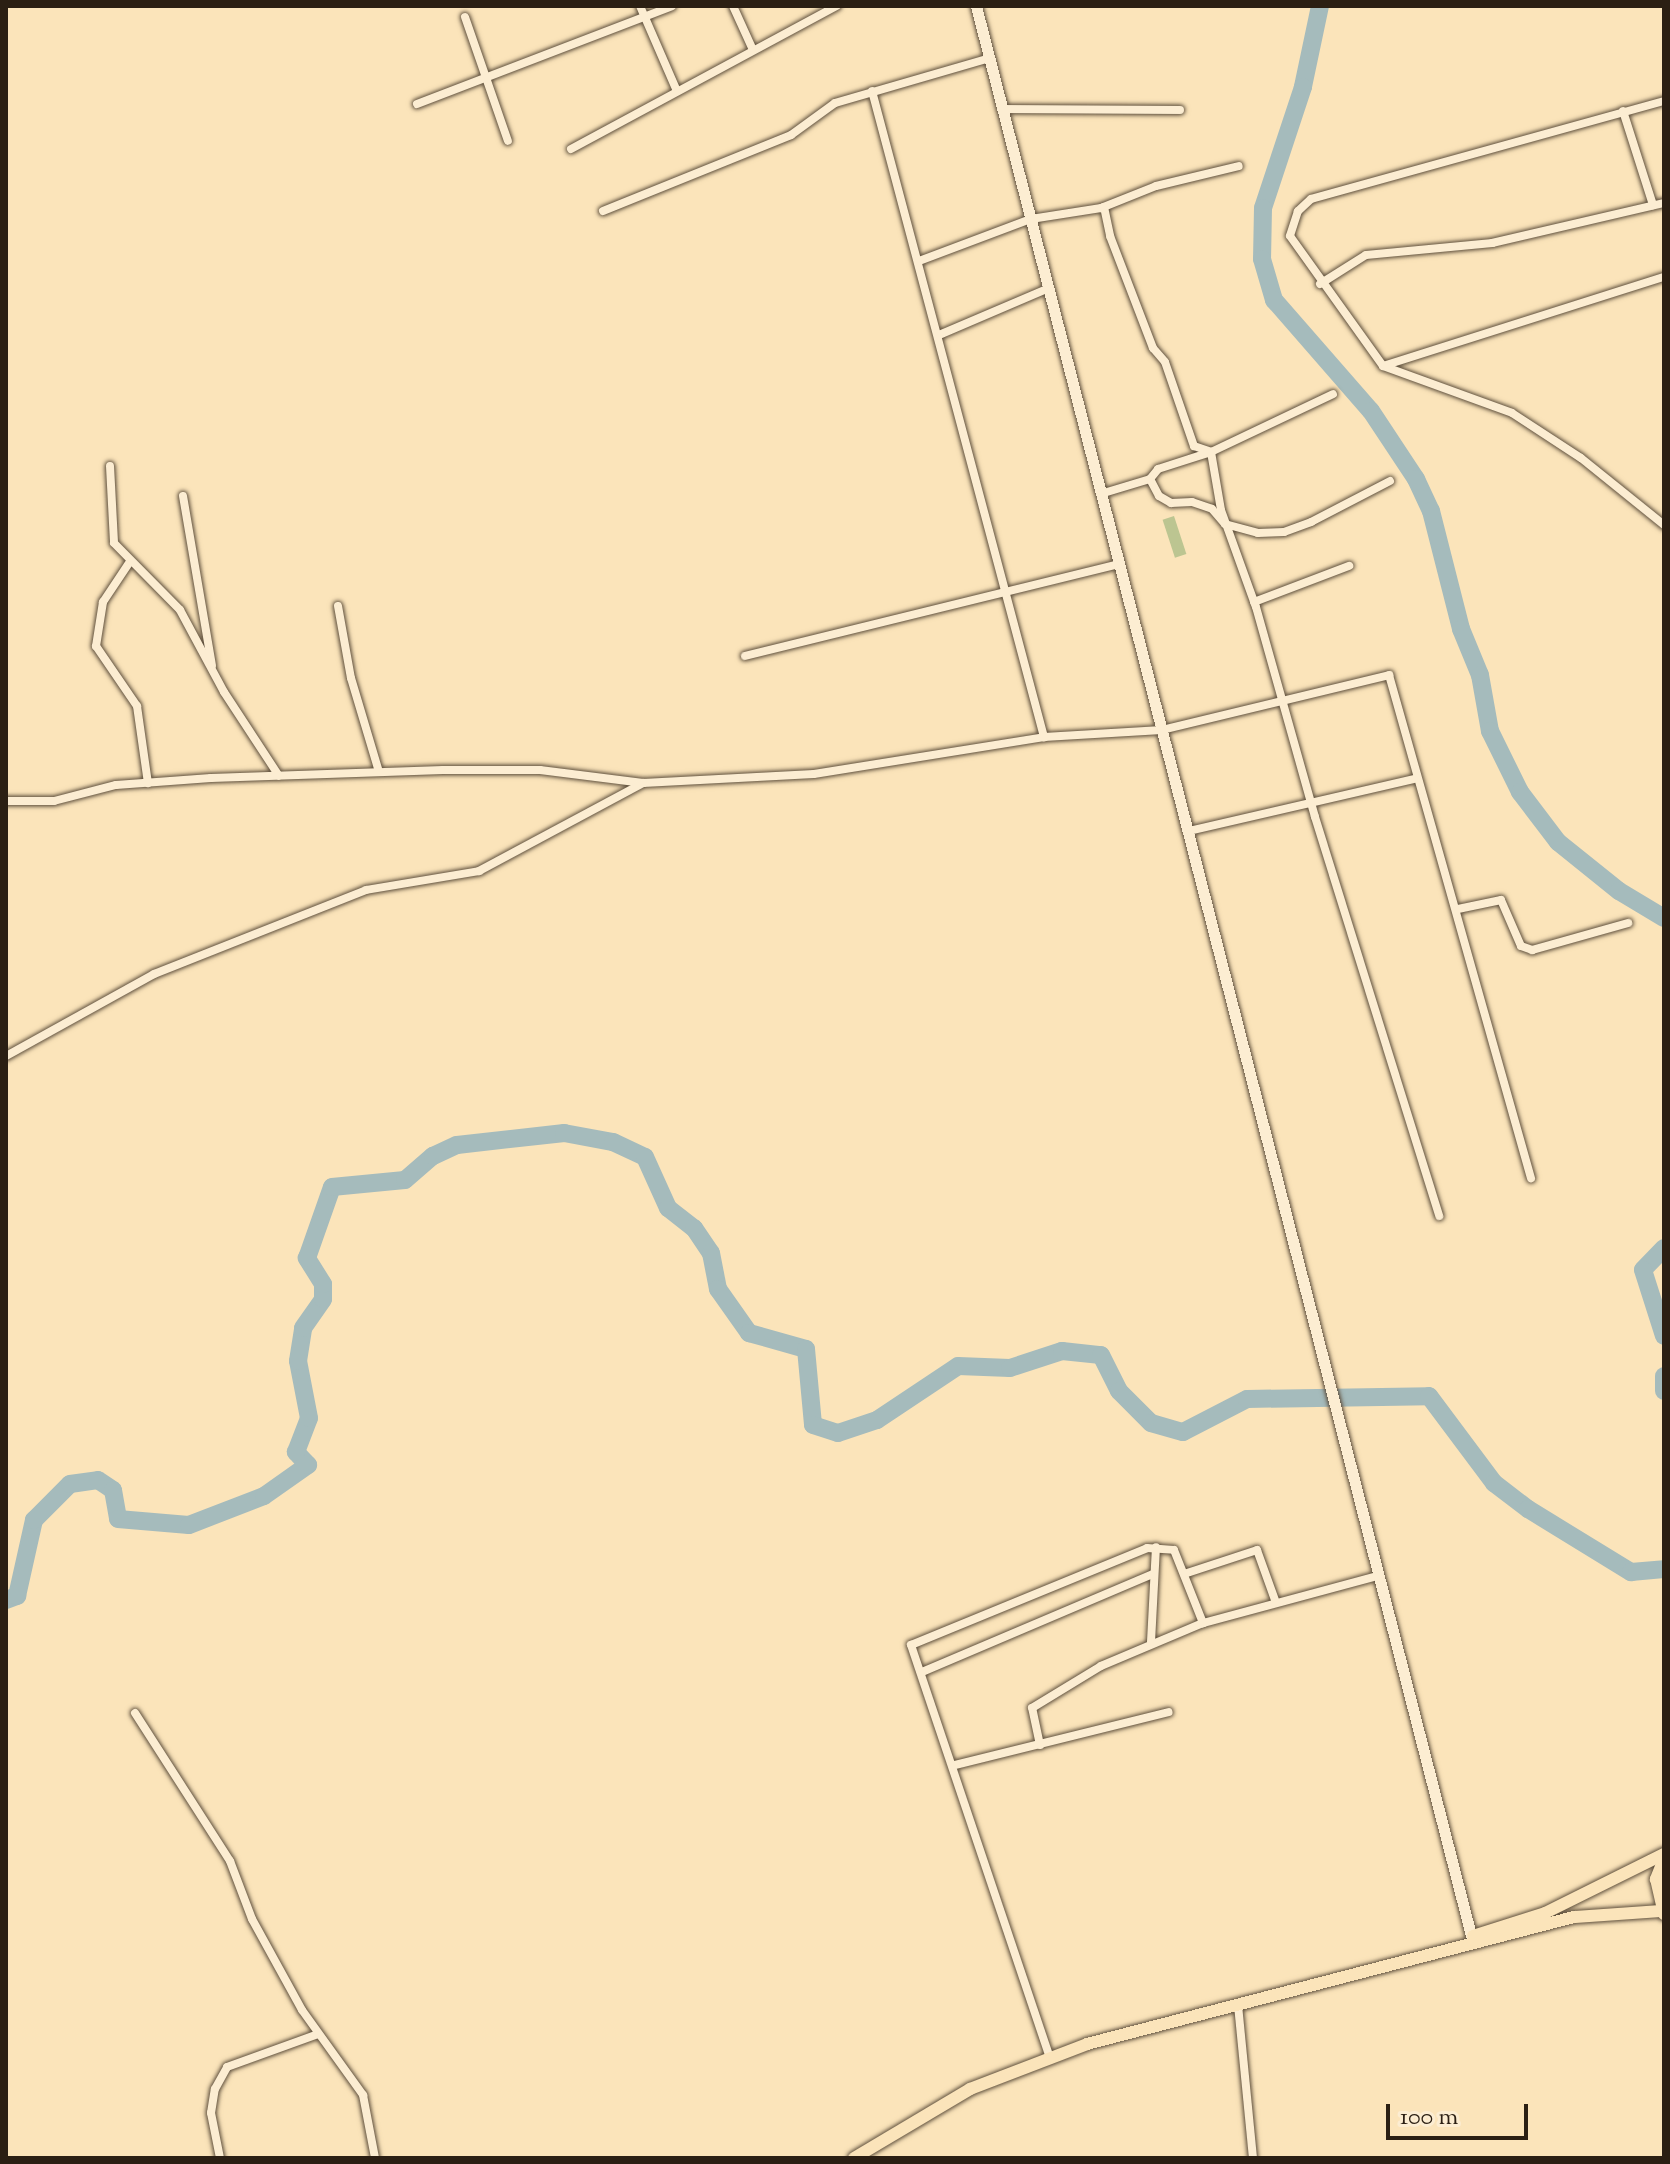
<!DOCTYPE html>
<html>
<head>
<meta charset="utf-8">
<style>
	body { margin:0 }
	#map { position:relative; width:1670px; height:2164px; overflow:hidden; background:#fbe4ba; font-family:"Sorts Mill Goudy",serif }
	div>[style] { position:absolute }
	.green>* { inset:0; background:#bcc591; transform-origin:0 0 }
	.river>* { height:18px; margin:-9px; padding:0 9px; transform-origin:9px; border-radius:9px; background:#a5bbbc }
	.roads { filter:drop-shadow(0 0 2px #5f503d) drop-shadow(0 0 2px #5f503d) }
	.street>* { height:8px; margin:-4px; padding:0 4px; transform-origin:4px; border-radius:4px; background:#fcedd2 }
	.secondary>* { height:11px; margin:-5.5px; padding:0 5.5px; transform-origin:5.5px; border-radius:5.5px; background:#fcedd2 }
	.primary>* { height:12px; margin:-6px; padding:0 6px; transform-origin:6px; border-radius:6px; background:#fbe4ba }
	span { translate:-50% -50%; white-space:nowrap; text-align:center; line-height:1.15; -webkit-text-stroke:6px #fcedd2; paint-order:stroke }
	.frame { position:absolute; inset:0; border:8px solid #2b1f13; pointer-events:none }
	.scale { position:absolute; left:1386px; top:2104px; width:142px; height:36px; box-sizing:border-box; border:4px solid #2b1f13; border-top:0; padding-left:10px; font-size:24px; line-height:28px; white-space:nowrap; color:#2b1f13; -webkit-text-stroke:6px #fcedd2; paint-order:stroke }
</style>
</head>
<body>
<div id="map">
	<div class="green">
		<i style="left:1174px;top:516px;width:40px;height:12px;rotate:72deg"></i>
	</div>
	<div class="river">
		<i style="left:1320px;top:6px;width:83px;rotate:101.9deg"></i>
		<i style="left:1303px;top:87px;width:127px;rotate:108.3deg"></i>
		<i style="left:1263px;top:208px;width:51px;rotate:91.1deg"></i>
		<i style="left:1262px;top:259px;width:43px;rotate:73.7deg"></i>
		<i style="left:1274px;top:300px;width:147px;rotate:48.9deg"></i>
		<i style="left:1371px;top:411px;width:82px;rotate:56.5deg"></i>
		<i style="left:1416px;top:479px;width:35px;rotate:65deg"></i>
		<i style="left:1431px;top:511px;width:122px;rotate:75.7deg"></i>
		<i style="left:1461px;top:629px;width:50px;rotate:67.6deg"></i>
		<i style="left:1480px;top:675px;width:57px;rotate:79.9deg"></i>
		<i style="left:1490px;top:731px;width:68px;rotate:63.8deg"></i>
		<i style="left:1520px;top:792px;width:63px;rotate:52.8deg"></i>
		<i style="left:1558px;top:842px;width:78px;rotate:38.8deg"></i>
		<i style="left:1619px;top:891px;width:52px;rotate:31deg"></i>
		<i style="left:1664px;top:1248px;width:30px;rotate:134deg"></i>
		<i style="left:1643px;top:1270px;width:69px;rotate:72.3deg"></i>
		<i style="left:1664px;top:1376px;width:15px;rotate:90deg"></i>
		<i style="left:6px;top:1600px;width:12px;rotate:-20deg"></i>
		<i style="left:17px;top:1596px;width:78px;rotate:-77.4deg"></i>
		<i style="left:34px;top:1520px;width:51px;rotate:-45deg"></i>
		<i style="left:70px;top:1484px;width:28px;rotate:-8deg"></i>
		<i style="left:98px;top:1480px;width:18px;rotate:34deg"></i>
		<i style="left:113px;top:1490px;width:29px;rotate:80deg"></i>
		<i style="left:118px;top:1519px;width:71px;rotate:4.8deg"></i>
		<i style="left:189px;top:1525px;width:80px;rotate:-21.1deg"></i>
		<i style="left:264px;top:1496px;width:54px;rotate:-35.2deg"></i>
		<i style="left:308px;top:1465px;width:18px;rotate:-133deg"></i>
		<i style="left:296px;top:1452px;width:36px;rotate:-69deg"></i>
		<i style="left:309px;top:1418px;width:58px;rotate:-100.9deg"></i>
		<i style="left:298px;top:1361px;width:33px;rotate:-81deg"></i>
		<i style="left:303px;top:1328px;width:35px;rotate:-55deg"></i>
		<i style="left:323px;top:1299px;width:15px;rotate:-90deg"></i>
		<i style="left:323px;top:1284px;width:31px;rotate:-122deg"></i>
		<i style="left:307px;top:1258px;width:75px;rotate:-70.6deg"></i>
		<i style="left:332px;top:1187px;width:73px;rotate:-5.5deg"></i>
		<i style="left:405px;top:1180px;width:37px;rotate:-41deg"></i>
		<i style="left:433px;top:1156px;width:26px;rotate:-25deg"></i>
		<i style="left:457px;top:1145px;width:108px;rotate:-6.4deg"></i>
		<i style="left:564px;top:1133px;width:50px;rotate:10.4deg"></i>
		<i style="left:613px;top:1142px;width:35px;rotate:25deg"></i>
		<i style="left:645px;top:1157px;width:56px;rotate:65.7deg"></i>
		<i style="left:668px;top:1208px;width:33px;rotate:38deg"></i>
		<i style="left:694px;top:1228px;width:30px;rotate:56deg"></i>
		<i style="left:711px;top:1253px;width:37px;rotate:79deg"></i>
		<i style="left:718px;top:1289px;width:54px;rotate:54.8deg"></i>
		<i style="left:749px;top:1333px;width:59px;rotate:15.7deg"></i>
		<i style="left:806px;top:1349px;width:76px;rotate:84.7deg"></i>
		<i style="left:813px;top:1425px;width:26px;rotate:18deg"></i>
		<i style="left:838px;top:1433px;width:41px;rotate:-18.4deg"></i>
		<i style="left:877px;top:1420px;width:97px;rotate:-33.7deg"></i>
		<i style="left:958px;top:1366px;width:52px;rotate:2.2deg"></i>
		<i style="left:1010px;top:1368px;width:55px;rotate:-18.1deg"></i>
		<i style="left:1062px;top:1351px;width:39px;rotate:6deg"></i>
		<i style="left:1101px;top:1355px;width:40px;rotate:63.4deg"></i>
		<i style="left:1119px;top:1391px;width:45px;rotate:45deg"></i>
		<i style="left:1151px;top:1423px;width:33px;rotate:16deg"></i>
		<i style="left:1183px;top:1432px;width:72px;rotate:-27.3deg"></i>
		<i style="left:1247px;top:1399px;width:182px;rotate:-0.9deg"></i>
		<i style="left:1429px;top:1396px;width:109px;rotate:53.2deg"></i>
		<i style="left:1494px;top:1483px;width:43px;rotate:37.4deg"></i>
		<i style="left:1528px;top:1509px;width:121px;rotate:31.5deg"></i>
		<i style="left:1631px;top:1572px;width:33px;rotate:-5deg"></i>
	</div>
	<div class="roads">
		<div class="street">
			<i style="left:640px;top:6px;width:93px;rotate:66.5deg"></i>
			<i style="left:733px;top:6px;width:48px;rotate:65.6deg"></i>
			<i style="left:465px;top:17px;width:131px;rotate:70.9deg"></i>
			<i style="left:872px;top:91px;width:669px;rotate:75.09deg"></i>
			<i style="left:1664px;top:101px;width:366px;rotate:164.5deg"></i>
			<i style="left:1311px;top:199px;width:18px;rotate:137deg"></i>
			<i style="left:1298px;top:211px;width:26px;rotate:108deg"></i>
			<i style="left:1290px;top:236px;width:160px;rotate:54.4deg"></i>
			<i style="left:1383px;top:366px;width:137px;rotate:20deg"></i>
			<i style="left:1512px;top:413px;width:82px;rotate:33.1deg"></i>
			<i style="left:1581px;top:458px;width:107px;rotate:38.9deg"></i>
			<i style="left:417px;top:104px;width:273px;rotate:-21deg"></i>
			<i style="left:1003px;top:109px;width:177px;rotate:0.3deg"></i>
			<i style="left:1623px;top:111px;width:99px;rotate:72.3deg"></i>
			<i style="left:571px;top:149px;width:302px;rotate:-28.3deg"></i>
			<i style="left:1104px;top:207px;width:30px;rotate:78deg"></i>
			<i style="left:1110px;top:236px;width:120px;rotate:69deg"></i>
			<i style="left:1153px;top:348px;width:18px;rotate:49deg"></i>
			<i style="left:1165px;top:362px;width:89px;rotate:71deg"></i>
			<i style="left:1194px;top:446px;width:18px;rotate:19deg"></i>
			<i style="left:1211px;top:452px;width:59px;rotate:80.2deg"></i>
			<i style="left:1221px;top:510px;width:103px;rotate:70.2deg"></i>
			<i style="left:1256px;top:607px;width:218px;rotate:74.3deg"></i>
			<i style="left:1315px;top:817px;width:418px;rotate:72.7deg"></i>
			<i style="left:603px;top:211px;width:203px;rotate:-22deg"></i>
			<i style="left:791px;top:135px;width:54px;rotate:-36deg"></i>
			<i style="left:835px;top:103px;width:161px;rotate:-16.2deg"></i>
			<i style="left:919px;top:261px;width:120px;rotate:-20.6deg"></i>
			<i style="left:1031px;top:219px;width:71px;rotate:-8.9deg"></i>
			<i style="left:1101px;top:208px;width:59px;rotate:-21.8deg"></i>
			<i style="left:1156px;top:186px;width:85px;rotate:-13.5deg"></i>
			<i style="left:1320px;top:284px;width:54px;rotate:-32.2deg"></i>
			<i style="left:1366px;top:255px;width:127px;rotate:-5.4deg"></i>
			<i style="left:1492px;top:243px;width:177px;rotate:-13.1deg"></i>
			<i style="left:939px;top:335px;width:120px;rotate:-23.1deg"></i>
			<i style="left:1383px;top:366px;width:295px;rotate:-17.6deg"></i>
			<i style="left:110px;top:466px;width:77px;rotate:87deg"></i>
			<i style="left:114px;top:543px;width:94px;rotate:45.4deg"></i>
			<i style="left:180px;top:610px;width:93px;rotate:61.8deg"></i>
			<i style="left:224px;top:692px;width:100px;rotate:56.8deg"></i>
			<i style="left:1150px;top:479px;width:19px;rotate:62deg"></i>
			<i style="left:1159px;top:496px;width:14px;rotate:30deg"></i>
			<i style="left:1171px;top:503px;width:21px;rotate:-3deg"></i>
			<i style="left:1192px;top:502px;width:21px;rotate:19deg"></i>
			<i style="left:1212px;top:509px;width:20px;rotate:49deg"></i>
			<i style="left:1225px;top:524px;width:34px;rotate:15deg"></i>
			<i style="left:1258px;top:533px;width:26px;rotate:-2deg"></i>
			<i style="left:1284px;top:532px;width:29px;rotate:-20deg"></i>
			<i style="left:1311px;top:522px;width:89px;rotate:-27.4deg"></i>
			<i style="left:1107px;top:492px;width:45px;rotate:-16.8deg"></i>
			<i style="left:1150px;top:479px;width:13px;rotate:-51deg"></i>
			<i style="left:1158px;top:469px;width:56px;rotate:-17.8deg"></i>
			<i style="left:1211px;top:452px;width:135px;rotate:-25.4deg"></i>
			<i style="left:183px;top:496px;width:172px;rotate:80.3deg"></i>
			<i style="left:129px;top:563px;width:47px;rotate:123.7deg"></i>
			<i style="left:103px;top:602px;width:45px;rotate:99deg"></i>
			<i style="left:96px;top:646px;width:73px;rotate:55.7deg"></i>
			<i style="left:137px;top:706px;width:78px;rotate:81.9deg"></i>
			<i style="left:1254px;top:602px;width:102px;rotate:-20.8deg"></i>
			<i style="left:338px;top:606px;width:73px;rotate:79.8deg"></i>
			<i style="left:351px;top:678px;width:98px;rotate:73.4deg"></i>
			<i style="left:745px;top:656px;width:386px;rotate:-13.8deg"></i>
			<i style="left:6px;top:801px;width:48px"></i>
			<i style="left:54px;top:801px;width:64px;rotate:-14.5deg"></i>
			<i style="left:116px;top:785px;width:95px;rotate:-4.2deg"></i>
			<i style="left:211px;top:778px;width:232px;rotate:-2deg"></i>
			<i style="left:443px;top:770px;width:97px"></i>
			<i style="left:540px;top:770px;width:104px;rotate:7.2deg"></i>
			<i style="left:643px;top:783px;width:171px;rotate:-3deg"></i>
			<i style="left:814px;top:774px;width:233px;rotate:-9.1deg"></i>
			<i style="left:1044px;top:737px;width:118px;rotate:-3.4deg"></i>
			<i style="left:1162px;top:730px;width:234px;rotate:-13.6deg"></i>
			<i style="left:1389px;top:675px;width:523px;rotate:74.24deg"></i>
			<i style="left:1189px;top:831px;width:232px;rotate:-13deg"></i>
			<i style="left:1458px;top:909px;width:44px;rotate:-11.8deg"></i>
			<i style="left:1501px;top:900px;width:50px;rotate:66.5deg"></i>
			<i style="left:1521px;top:946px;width:12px;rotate:20deg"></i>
			<i style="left:1532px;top:950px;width:100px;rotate:-15.7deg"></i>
			<i style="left:6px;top:1056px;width:169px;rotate:-29deg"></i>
			<i style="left:154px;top:974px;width:228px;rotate:-21.6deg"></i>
			<i style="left:366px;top:890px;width:115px;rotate:-9.5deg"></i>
			<i style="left:479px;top:871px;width:186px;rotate:-28.2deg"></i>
			<i style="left:1184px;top:1574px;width:77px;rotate:-18.2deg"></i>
			<i style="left:1257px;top:1550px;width:53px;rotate:70.2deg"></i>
			<i style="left:1151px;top:1642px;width:95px;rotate:-87deg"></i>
			<i style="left:922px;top:1672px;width:251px;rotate:-23deg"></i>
			<i style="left:135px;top:1713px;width:176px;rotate:57.3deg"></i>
			<i style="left:230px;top:1861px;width:62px;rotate:69.2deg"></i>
			<i style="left:252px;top:1919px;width:104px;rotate:61.2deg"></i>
			<i style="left:302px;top:2010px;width:105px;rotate:54.3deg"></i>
			<i style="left:363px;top:2095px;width:64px;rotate:79.2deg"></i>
			<i style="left:1040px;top:1745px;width:38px;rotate:-102deg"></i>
			<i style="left:1032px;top:1708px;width:81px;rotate:-31.3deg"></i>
			<i style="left:1101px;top:1666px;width:111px;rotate:-22.9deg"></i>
			<i style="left:1203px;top:1623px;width:180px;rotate:-15.1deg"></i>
			<i style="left:955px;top:1765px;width:220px;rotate:-13.9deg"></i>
			<i style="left:1238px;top:2005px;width:154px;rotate:84.4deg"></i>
			<i style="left:1050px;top:2058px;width:436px;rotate:-108.6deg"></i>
			<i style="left:911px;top:1645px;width:255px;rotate:-22.3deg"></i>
			<i style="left:1147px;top:1548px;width:27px;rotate:4deg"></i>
			<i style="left:1174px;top:1550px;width:79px;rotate:68.3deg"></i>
			<i style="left:220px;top:2158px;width:46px;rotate:-101.3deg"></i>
			<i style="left:211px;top:2113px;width:24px;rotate:-81deg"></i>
			<i style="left:215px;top:2089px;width:25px;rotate:-61deg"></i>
			<i style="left:227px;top:2067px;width:97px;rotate:-19.9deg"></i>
		</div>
		<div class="secondary">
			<i style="left:976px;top:6px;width:2000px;rotate:75.61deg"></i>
		</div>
		<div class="primary">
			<i style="left:1664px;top:1859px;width:22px;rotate:112deg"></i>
			<i style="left:1656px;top:1879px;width:36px;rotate:77deg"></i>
			<i style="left:1473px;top:1936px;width:76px;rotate:-17.7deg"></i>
			<i style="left:1545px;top:1913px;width:133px;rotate:-26.4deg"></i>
			<i style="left:854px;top:2158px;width:135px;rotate:-30.7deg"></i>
			<i style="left:970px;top:2089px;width:125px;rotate:-21deg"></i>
			<i style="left:1087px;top:2044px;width:503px;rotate:-14.62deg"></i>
			<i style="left:1574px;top:1917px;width:88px;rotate:-3.9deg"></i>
		</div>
	</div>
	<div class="frame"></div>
	<div class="scale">100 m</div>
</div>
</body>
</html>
